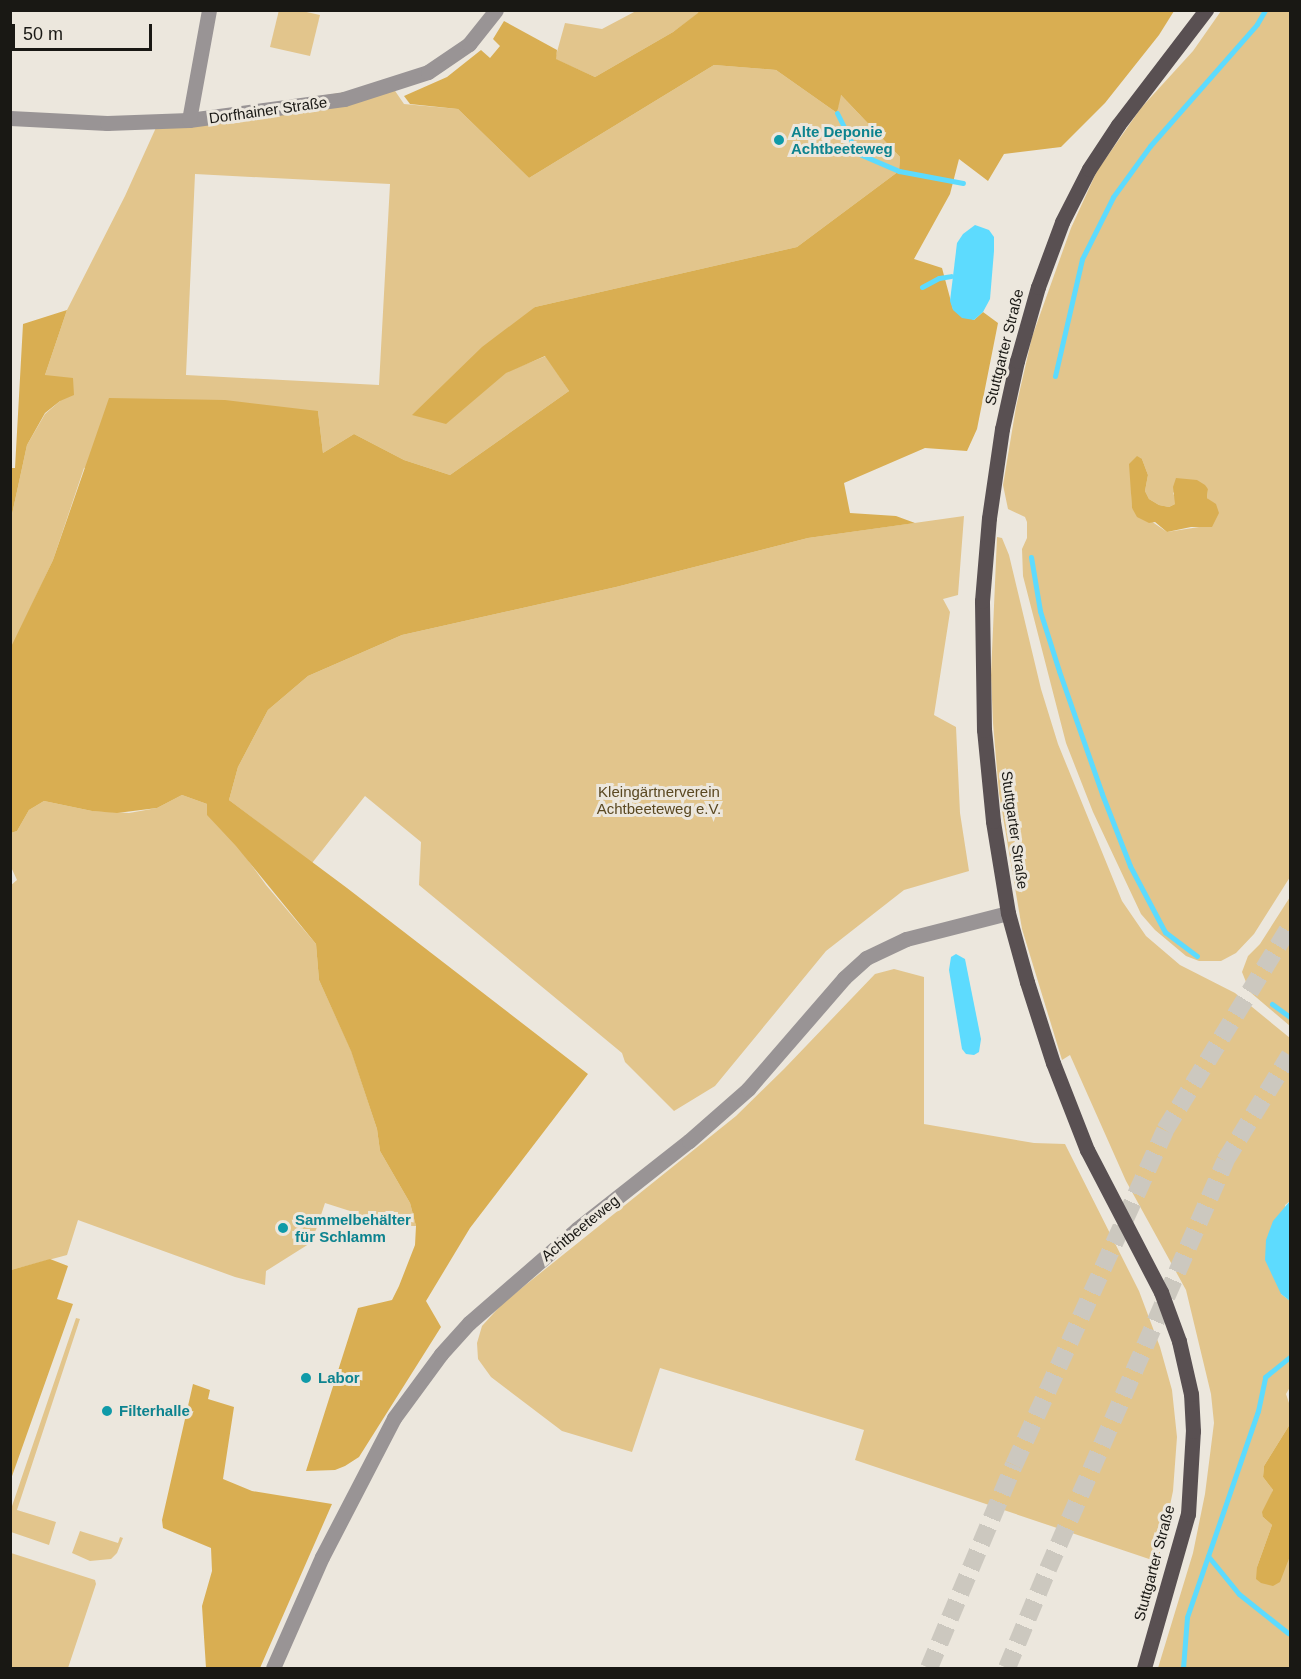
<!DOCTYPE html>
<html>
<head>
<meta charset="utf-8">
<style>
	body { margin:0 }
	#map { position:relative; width:1301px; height:1679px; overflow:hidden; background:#ece7dd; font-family:Arial,sans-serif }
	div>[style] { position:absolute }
	.green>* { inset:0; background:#e2c58c }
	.forest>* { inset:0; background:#d9ae52 }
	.water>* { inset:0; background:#5ddbfe }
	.stream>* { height:5px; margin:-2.5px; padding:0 2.5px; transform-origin:2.5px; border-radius:2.5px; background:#5ddbfe }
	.highway-tunnel>* { height:18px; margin-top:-9px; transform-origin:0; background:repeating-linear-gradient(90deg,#ccc8bf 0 18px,transparent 0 27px) }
	.minor>* { height:15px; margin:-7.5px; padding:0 7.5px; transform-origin:7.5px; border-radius:7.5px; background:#999495 }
	.major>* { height:15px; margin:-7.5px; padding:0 7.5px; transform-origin:7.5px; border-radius:7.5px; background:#595052 }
	.dots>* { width:16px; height:16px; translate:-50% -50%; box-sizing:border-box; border:3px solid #ece7dd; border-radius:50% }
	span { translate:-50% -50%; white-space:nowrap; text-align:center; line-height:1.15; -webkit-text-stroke:6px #ece7dd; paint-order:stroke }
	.street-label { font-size:15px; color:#191814 }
	.culture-label { font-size:15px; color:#0d838f; font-weight:700 }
	.left { translate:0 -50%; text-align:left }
	.park-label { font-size:15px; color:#5a4821 }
	.frame { position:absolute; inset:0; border:12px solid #191814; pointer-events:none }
	.scale { position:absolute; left:12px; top:24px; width:140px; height:27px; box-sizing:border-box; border:3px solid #191814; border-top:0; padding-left:8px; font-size:18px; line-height:21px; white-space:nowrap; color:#191814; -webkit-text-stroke:4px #ece7dd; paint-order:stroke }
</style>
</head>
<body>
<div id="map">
	<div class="green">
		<i style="clip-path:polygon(279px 10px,302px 11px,320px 15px,310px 56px,270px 47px)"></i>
		<i style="clip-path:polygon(636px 11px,699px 11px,699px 13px,673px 32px,595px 77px,555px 59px,565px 23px,602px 29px)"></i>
		<i style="clip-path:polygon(evenodd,1221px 11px,1290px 11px,1290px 877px,1254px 934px,1236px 953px,1221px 961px,1199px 961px,1186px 956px,1155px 930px,1141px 914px,1093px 812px,1066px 743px,1023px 576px,1022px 549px,1027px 538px,1027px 522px,1025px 517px,1008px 509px,1003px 485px,1016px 407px,1032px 337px,1071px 228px,1097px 171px,1141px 108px,1193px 51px,1221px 11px,1142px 459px,1148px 475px,1145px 491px,1149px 499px,1159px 505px,1169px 507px,1175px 504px,1176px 500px,1173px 493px,1185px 481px,1193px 480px,1208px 489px,1207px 498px,1212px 502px,1199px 527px,1167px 532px,1132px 508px,1131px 484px,1142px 459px)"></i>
		<i style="clip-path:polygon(evenodd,714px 65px,776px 70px,837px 113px,840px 94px,900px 157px,899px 171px,797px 247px,535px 307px,446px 423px,506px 372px,546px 356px,569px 391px,450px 475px,404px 460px,354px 434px,323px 453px,318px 411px,84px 468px,53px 560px,11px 649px,11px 519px,27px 445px,45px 414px,60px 401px,45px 375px,67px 310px,125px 196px,159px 121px,391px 85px,404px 104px,458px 109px,529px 178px,714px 65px,195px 174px,390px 184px,379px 385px,186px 375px,195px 174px)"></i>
		<i style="clip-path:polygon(964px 516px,958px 595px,943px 599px,950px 612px,934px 715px,956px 727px,960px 813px,969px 871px,904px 890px,826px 951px,715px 1086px,674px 1111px,625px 1062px,622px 1053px,419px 885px,421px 842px,365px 796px,312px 863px,229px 800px,238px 767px,268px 710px,308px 676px,402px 635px,616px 587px,808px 538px)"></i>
		<i style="clip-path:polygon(997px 537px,1002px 538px,1009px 555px,1041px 689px,1058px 744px,1122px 901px,1146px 936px,1180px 965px,1235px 993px,1290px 1038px,1290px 1201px,1285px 1205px,1281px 1294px,1290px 1301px,1290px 1387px,1286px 1394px,1290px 1406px,1290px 1424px,1264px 1466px,1263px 1477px,1273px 1490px,1263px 1517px,1272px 1525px,1257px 1567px,1290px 1556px,1290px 1668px,1158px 1668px,1193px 1553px,1205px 1494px,1214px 1423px,1211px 1394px,1186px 1290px,1126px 1181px,1070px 1055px,1062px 1060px,1022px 929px,999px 793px,993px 723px,991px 675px)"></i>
		<i style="clip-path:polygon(182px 795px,207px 804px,266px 885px,316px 944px,319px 980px,351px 1050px,377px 1129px,380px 1151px,410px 1203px,416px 1226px,397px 1226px,325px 1203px,312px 1242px,266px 1271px,265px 1285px,235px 1277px,78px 1220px,67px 1255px,11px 1270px,10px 886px,17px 880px,11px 867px,11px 833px,17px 831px,29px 810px,44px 801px,92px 811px,129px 813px,157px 808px)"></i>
		<i style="clip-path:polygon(1290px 897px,1290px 1026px,1250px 992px,1242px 972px,1248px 956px,1260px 944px)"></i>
		<i style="clip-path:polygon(894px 969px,924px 977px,924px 1124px,1034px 1143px,1065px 1144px,1139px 1291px,1160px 1347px,1172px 1390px,1177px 1437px,1173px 1491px,1158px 1562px,855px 1460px,864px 1430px,660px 1368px,632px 1452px,562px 1431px,491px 1377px,478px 1359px,477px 1343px,482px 1326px,503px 1303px,736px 1116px,784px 1069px,875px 974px)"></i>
		<i style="clip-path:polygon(76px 1318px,80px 1319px,17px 1510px,56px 1522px,49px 1545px,11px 1532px,11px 1509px)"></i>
		<i style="clip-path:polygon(80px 1531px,118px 1543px,120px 1537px,123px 1538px,117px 1553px,111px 1559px,90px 1561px,72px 1553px)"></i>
		<i style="clip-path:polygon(11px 1553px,95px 1580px,96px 1584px,68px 1668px,11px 1668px)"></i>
	</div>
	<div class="forest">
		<i style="clip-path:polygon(699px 11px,1174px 11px,1159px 35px,1105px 103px,1061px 147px,1004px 154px,988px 181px,959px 159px,950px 194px,914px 259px,942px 268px,953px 309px,974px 320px,983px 312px,998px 323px,977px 429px,967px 451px,925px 448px,844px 483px,850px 513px,896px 516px,915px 523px,808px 538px,616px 587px,402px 635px,308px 676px,268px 710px,238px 767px,229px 800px,347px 888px,588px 1074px,470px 1228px,426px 1301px,441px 1327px,359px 1457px,345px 1466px,335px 1470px,306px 1471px,358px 1308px,392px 1300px,399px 1286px,415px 1245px,416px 1226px,410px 1203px,380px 1151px,377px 1129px,351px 1051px,319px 980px,316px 944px,236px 846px,207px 815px,207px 804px,182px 795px,157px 808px,117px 813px,92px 811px,44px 801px,29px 810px,17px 831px,11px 833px,10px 649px,53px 560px,109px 398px,225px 400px,318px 411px,323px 453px,354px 434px,404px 460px,450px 475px,569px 391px,545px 356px,506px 373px,446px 424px,412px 415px,482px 347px,535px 307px,797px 247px,899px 171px,900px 157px,841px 95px,837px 113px,776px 70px,714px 65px,529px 178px,458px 109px,410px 104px,404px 96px,447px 77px,481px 50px,490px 58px,500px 46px,493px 39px,504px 21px,557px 50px,556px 59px,595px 77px,673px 32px,698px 13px)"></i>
		<i style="clip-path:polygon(67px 310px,45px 375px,73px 378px,74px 395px,60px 401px,45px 413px,27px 445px,11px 519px,11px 468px,15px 468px,23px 324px)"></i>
		<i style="clip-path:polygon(1137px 456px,1142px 459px,1148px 475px,1145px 491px,1149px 499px,1159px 505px,1169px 507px,1175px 504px,1173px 487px,1176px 478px,1197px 480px,1205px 485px,1208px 489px,1207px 498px,1216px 504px,1219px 513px,1212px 527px,1191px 527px,1167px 532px,1155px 522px,1149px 523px,1137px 517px,1132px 508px,1129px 464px)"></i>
		<i style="clip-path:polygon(50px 1259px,68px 1266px,57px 1299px,73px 1304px,11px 1479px,11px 1270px)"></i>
		<i style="clip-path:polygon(193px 1384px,210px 1390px,208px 1399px,234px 1407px,223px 1479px,252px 1491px,332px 1504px,260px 1668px,206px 1668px,202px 1606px,212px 1571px,211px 1548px,163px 1528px,162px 1520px)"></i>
		<i style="clip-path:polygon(1290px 1424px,1290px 1556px,1280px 1582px,1273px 1586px,1261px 1583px,1256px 1579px,1257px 1567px,1272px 1525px,1263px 1517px,1262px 1512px,1273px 1490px,1263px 1477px,1264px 1466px)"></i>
	</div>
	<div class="water">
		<i style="clip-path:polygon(975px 225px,989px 230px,994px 237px,994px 251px,990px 299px,983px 312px,974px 320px,962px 318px,953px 310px,950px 301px,957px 243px,963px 234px)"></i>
		<i style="clip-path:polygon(956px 954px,965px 959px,981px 1039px,979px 1052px,974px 1055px,966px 1054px,962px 1049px,949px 970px,951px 957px)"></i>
		<i style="clip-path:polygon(1290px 1201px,1290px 1301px,1281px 1294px,1265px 1260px,1266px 1240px,1273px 1221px)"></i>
	</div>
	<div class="stream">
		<i style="left:837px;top:113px;width:45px;rotate:63.4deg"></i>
		<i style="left:857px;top:153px;width:46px;rotate:23.2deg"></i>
		<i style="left:899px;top:171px;width:65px;rotate:10.6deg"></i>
		<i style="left:922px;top:287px;width:19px;rotate:-28deg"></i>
		<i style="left:939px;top:278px;width:12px;rotate:-9deg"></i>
		<i style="left:1055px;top:376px;width:120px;rotate:-77deg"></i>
		<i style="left:1082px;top:259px;width:69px;rotate:-63.4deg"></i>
		<i style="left:1113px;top:197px;width:63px;rotate:-54deg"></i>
		<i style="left:1150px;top:146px;width:162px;rotate:-48.7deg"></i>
		<i style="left:1257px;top:24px;width:16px;rotate:-60deg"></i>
		<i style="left:1031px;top:557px;width:55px;rotate:80.5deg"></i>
		<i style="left:1040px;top:611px;width:63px;rotate:72.4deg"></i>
		<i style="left:1059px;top:671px;width:130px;rotate:70.7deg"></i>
		<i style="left:1102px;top:794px;width:77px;rotate:68.7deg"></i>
		<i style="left:1130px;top:866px;width:75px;rotate:62.1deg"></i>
		<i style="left:1165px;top:932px;width:40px;rotate:37deg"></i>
		<i style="left:1272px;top:1004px;width:22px;rotate:36deg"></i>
		<i style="left:1208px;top:1556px;width:49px;rotate:50.8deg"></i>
		<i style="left:1239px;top:1594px;width:63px;rotate:38.5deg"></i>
		<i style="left:1183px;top:1668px;width:51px;rotate:-85.5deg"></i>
		<i style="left:1187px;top:1617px;width:218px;rotate:-71deg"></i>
		<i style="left:1258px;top:1411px;width:35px;rotate:-78deg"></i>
		<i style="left:1265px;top:1377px;width:32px;rotate:-39deg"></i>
	</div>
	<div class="highway-tunnel">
		<i style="left:929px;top:1668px;width:220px;rotate:-67.3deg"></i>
		<i style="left:1014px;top:1465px;width:367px;rotate:-65.7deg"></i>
		<i style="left:1165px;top:1130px;width:239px;rotate:-58.5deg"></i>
		<i style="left:1007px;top:1668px;width:107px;rotate:-67.5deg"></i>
		<i style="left:1048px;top:1569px;width:445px;rotate:-66.5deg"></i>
		<i style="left:1225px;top:1161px;width:124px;rotate:-58.5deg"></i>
	</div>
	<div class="minor">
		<i style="left:10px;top:118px;width:97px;rotate:3deg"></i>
		<i style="left:107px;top:123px;width:82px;rotate:-2.1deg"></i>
		<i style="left:189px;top:120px;width:156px;rotate:-7.7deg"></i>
		<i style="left:344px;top:99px;width:88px;rotate:-17.8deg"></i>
		<i style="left:428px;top:72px;width:50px;rotate:-34.3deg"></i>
		<i style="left:469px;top:44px;width:43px;rotate:-51.5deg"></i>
		<i style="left:189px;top:120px;width:112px;rotate:-79.7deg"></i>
		<i style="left:273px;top:1668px;width:121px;rotate:-66.2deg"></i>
		<i style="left:322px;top:1557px;width:157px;rotate:-62.6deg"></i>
		<i style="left:394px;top:1418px;width:79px;rotate:-53.7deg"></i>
		<i style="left:441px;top:1354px;width:42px;rotate:-47.9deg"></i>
		<i style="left:469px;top:1323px;width:143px;rotate:-41deg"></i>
		<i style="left:577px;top:1229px;width:142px;rotate:-38.2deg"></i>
		<i style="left:689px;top:1141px;width:79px;rotate:-41.4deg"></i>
		<i style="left:748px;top:1089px;width:147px;rotate:-49.1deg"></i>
		<i style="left:844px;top:978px;width:30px;rotate:-42deg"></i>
		<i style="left:866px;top:958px;width:44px;rotate:-25.4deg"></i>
		<i style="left:906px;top:939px;width:105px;rotate:-14.3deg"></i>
	</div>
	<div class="major">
		<i style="left:1144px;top:1668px;width:160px;rotate:-74.1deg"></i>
		<i style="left:1188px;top:1514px;width:83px;rotate:-86.6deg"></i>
		<i style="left:1193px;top:1431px;width:37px;rotate:-93deg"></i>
		<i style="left:1191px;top:1394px;width:54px;rotate:-102.8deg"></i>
		<i style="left:1179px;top:1341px;width:52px;rotate:-110.2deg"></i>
		<i style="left:1161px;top:1292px;width:160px;rotate:-117.5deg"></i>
		<i style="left:1087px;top:1150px;width:93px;rotate:-111.3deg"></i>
		<i style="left:1053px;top:1063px;width:85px;rotate:-107.8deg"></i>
		<i style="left:1027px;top:982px;width:72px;rotate:-105.4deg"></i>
		<i style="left:1008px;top:913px;width:93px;rotate:-99.3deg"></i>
		<i style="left:993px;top:821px;width:91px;rotate:-95.6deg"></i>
		<i style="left:984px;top:730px;width:129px;rotate:-90.9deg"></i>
		<i style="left:982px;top:601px;width:83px;rotate:-85.2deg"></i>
		<i style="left:989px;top:518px;width:90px;rotate:-81.7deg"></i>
		<i style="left:1002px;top:429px;width:70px;rotate:-77.6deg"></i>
		<i style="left:1017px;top:361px;width:77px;rotate:-74.2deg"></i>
		<i style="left:1038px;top:287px;width:69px;rotate:-69.7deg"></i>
		<i style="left:1062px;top:222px;width:59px;rotate:-63deg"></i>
		<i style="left:1089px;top:169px;width:53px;rotate:-56.6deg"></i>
		<i style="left:1118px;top:125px;width:145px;rotate:-52.6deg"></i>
	</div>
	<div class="dots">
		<i style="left:779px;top:140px;background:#0f9aa8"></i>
		<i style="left:283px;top:1228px;background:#0f9aa8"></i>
		<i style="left:306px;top:1378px;background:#0f9aa8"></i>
		<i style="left:107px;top:1411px;background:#0f9aa8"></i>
	</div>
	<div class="street-label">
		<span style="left:268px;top:110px;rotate:-8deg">Dorfhainer Straße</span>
		<span style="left:1004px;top:347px;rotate:-76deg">Stuttgarter Straße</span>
		<span style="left:1015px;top:830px;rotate:82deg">Stuttgarter Straße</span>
		<span style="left:580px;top:1228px;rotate:-39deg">Achtbeeteweg</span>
		<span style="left:1154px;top:1563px;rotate:-75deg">Stuttgarter Straße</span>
	</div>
	<div class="culture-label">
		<span class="left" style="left:791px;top:140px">Alte Deponie<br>Achtbeeteweg</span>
		<span class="left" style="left:295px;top:1228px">Sammelbehälter<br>für Schlamm</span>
		<span class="left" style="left:318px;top:1378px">Labor</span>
		<span class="left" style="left:119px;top:1411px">Filterhalle</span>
	</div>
	<div class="park-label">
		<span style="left:659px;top:800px">Kleingärtnerverein<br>Achtbeeteweg e.V.</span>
	</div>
	<div class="frame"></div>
	<div class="scale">50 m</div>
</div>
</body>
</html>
